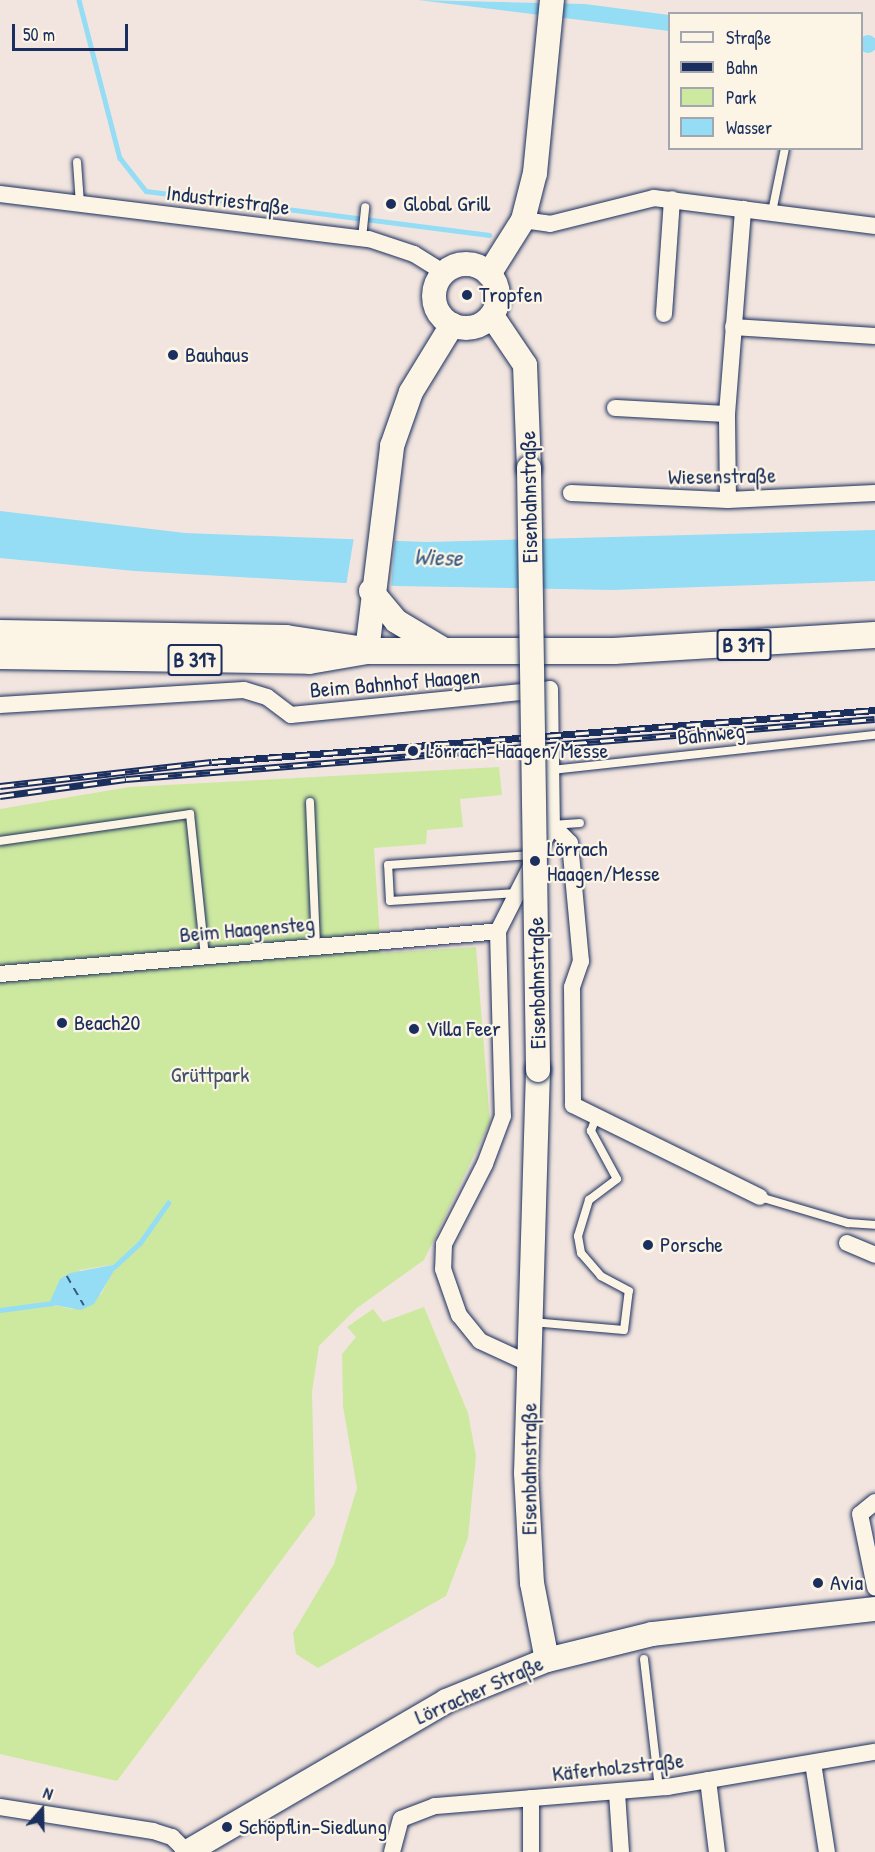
<!DOCTYPE html>
<html>
<head>
<meta charset="utf-8">
<style>
	body { margin:0 }
	#map { position:relative; width:875px; height:1852px; overflow:hidden; background:#f2e5df; font-family:"Patrick Hand",sans-serif }
	div>[style] { position:absolute }
	.green>* { inset:0; background:#cde9a0 }
	.water>* { inset:0; background:#94ddf5 }
	.round { border-radius:50% }
	.pier>* { inset:0; background:#f2e5df }
	.stream>* { height:4.5px; margin:-2.25px; padding:0 2.25px; transform-origin:2.25px; border-radius:2.25px; background:#94ddf5 }
	.ferry>* { height:1.5px; margin-top:-0.75px; transform-origin:0; background:repeating-linear-gradient(90deg,#395a84 0 8px,transparent 0 14px) }
	.roads { filter:drop-shadow(0 0 2px #1b2f5e) drop-shadow(0 0 2px #1b2f5e) }
	.lane>* { height:8px; margin:-4px; padding:0 4px; transform-origin:4px; border-radius:4px; background:#fcf5e5 }
	.street>* { height:16px; margin:-8px; padding:0 8px; transform-origin:8px; border-radius:8px; background:#fcf5e5 }
	.secondary>* { height:24px; margin:-12px; padding:0 12px; transform-origin:12px; border-radius:12px; background:#fcf5e5 }
	.secondary>.ring { margin:-12px; padding:0; box-sizing:content-box; background:none; border:24px solid #fcf5e5; border-radius:50% }
	.primary>* { height:26px; margin:-13px; padding:0 13px; transform-origin:13px; border-radius:13px; background:#fcf5e5 }
	.rail>* { height:7px; margin-top:-3.5px; transform-origin:0; background:repeating-linear-gradient(90deg,#fcf5e5 0 14px,#1b2f5e 0 28px); box-sizing:border-box; border-block:2px solid #1b2f5e }
	.bridges { filter:drop-shadow(0 0 2px #1b2f5e) drop-shadow(0 0 2px #1b2f5e) }
	.secondary-bridge>* { height:24px; margin:-12px; padding:0 12px; transform-origin:12px; border-radius:12px; background:#fcf5e5 }
	.dots>* { width:16px; height:16px; translate:-50% -50%; box-sizing:border-box; border:3px solid #fcf5e5; border-radius:50% }
	span { translate:-50% -50%; white-space:nowrap; text-align:center; line-height:1.15; -webkit-text-stroke:4.5px #fcf5e5; paint-order:stroke }
	.shield-label span { padding:2px 4px; background:#fcf5e5; border:2px solid; border-radius:4px; -webkit-text-stroke-width:0 }
	.shield-label { font-size:21px; color:#1b2f5e; font-weight:700 }
	.street-label { font-size:22px; color:#1b2f5e }
	.poi-label { font-size:22px; color:#1b2f5e }
	.left { translate:0 -50%; text-align:left }
	.park-label { font-size:22px; color:#3f546b }
	.water-label { font-size:24px; color:#395a84; font-style:italic }
	.legend { position:absolute; left:668px; top:12px; width:195px; height:138px; box-sizing:border-box; background:#fcf5e5; border:2px solid #a2a6af; margin:0; padding:8px 10px; list-style:none; font-size:18px; color:#1b2f5e }
	.legend li { display:flex; align-items:center; gap:12px; height:30px }
	.legend b { width:30px; border:2px solid #a2a6af }
	.north { position:absolute; left:12px; top:1780px; width:60px; height:60px; -webkit-text-stroke:4px #fcf5e5; paint-order:stroke; rotate:20deg; font-size:16px; font-weight:700; line-height:24px; text-align:center; color:#1b2f5e }
	.north::after { content:''; display:block; margin:auto; width:21px; height:27px; background:#1b2f5e; clip-path:polygon(50% 0,100% 100%,50% 72%,0 100%) }
	.scale { position:absolute; left:12px; top:24px; width:116px; height:27px; box-sizing:border-box; border:3px solid #1b2f5e; border-top:0; padding-left:8px; font-size:18px; line-height:21px; white-space:nowrap; color:#1b2f5e; -webkit-text-stroke:4px #fcf5e5; paint-order:stroke }
</style>
</head>
<body>
<div id="map">
	<div class="green">
		<i style="clip-path:polygon(evenodd,499px 767px,502px 795px,460px 799px,463px 827px,427px 830px,426px 844px,374px 848px,381px 953px,476px 947px,490px 1122px,424px 1260px,357px 1308px,319px 1346px,312px 1392px,315px 1515px,117px 1781px,0 1754px,0 809px,129px 787px,499px 767px,117px 1264px,101px 1294px,72px 1309px,49px 1304px,80px 1270px,117px 1264px)"></i>
		<i style="clip-path:polygon(424px 1307px,468px 1413px,476px 1456px,468px 1538px,446px 1596px,318px 1668px,296px 1654px,293px 1633px,334px 1564px,357px 1488px,343px 1406px,342px 1354px,356px 1337px,347px 1327px,373px 1309px,383px 1322px)"></i>
	</div>
	<div class="water">
		<i style="clip-path:polygon(418px 0,585px 4px,669px 15px,669px 31px)"></i>
		<i class="round" style="left:859px;top:35px;width:18px;height:18px"></i>
		<i style="clip-path:polygon(0 511px,185px 533px,427px 542px,875px 530px,875px 581px,612px 590px,396px 586px,135px 571px,0 558px)"></i>
		<i style="clip-path:polygon(118px 1264px,94px 1304px,81px 1310px,49px 1304px,60px 1279px,70px 1273px)"></i>
	</div>
	<div class="pier">
		<i style="clip-path:polygon(354px 537px,395px 538px,391px 589px,346px 586px)"></i>
	</div>
	<div class="stream">
		<i style="left:79px;top:0;width:163px;rotate:75.5deg"></i>
		<i style="left:120px;top:158px;width:42px;rotate:51.8deg"></i>
		<i style="left:146px;top:191px;width:346px;rotate:7.3deg"></i>
		<i style="left:114px;top:1267px;width:35px;rotate:-43deg"></i>
		<i style="left:140px;top:1243px;width:49px;rotate:-55deg"></i>
		<i style="left:0;top:1310px;width:53px;rotate:-7.5deg"></i>
	</div>
	<div class="ferry">
		<i style="left:67px;top:1276px;width:34px;rotate:60deg"></i>
	</div>
	<div class="roads">
		<div class="lane">
			<i style="left:77px;top:162px;width:42px;rotate:85.9deg"></i>
			<i style="left:772px;top:212px;width:65px;rotate:-78.5deg"></i>
			<i style="left:362px;top:238px;width:31px;rotate:-84deg"></i>
			<i style="left:551px;top:770px;width:326px;rotate:-6.2deg"></i>
			<i style="left:310px;top:802px;width:143px;rotate:87.6deg"></i>
			<i style="left:552px;top:825px;width:28px;rotate:-4deg"></i>
			<i style="left:0;top:841px;width:192px;rotate:-8.1deg"></i>
			<i style="left:190px;top:814px;width:143px;rotate:84deg"></i>
			<i style="left:517px;top:893px;width:127px;rotate:176.4deg"></i>
			<i style="left:390px;top:901px;width:36px;rotate:-93deg"></i>
			<i style="left:388px;top:865px;width:144px;rotate:-4deg"></i>
			<i style="left:760px;top:1197px;width:92px;rotate:16.5deg"></i>
			<i style="left:848px;top:1223px;width:27px;rotate:4deg"></i>
			<i style="left:532px;top:1322px;width:92px;rotate:5deg"></i>
			<i style="left:624px;top:1330px;width:39px;rotate:-83deg"></i>
			<i style="left:629px;top:1291px;width:32px;rotate:-152deg"></i>
			<i style="left:601px;top:1276px;width:30px;rotate:-131deg"></i>
			<i style="left:581px;top:1253px;width:17px;rotate:-100deg"></i>
			<i style="left:578px;top:1236px;width:38px;rotate:-73deg"></i>
			<i style="left:589px;top:1200px;width:35px;rotate:-37deg"></i>
			<i style="left:617px;top:1179px;width:55px;rotate:-118.4deg"></i>
			<i style="left:591px;top:1131px;width:12px;rotate:-70deg"></i>
			<i style="left:644px;top:1659px;width:130px;rotate:83.4deg"></i>
		</div>
		<div class="street">
			<i style="left:0;top:194px;width:372px;rotate:7deg"></i>
			<i style="left:369px;top:239px;width:47px;rotate:18.4deg"></i>
			<i style="left:414px;top:254px;width:36px;rotate:32deg"></i>
			<i style="left:523px;top:220px;width:27px;rotate:8deg"></i>
			<i style="left:550px;top:224px;width:107px;rotate:-14deg"></i>
			<i style="left:654px;top:198px;width:223px;rotate:7.2deg"></i>
			<i style="left:664px;top:314px;width:115px;rotate:-86deg"></i>
			<i style="left:733px;top:327px;width:142px;rotate:3.6deg"></i>
			<i style="left:615px;top:408px;width:112px;rotate:3.1deg"></i>
			<i style="left:571px;top:493px;width:157px;rotate:2.6deg"></i>
			<i style="left:728px;top:500px;width:147px;rotate:-2.7deg"></i>
			<i style="left:728px;top:500px;width:86px;rotate:-90.7deg"></i>
			<i style="left:727px;top:414px;width:206px;rotate:-85.5deg"></i>
			<i style="left:0;top:705px;width:244px;rotate:-3.5deg"></i>
			<i style="left:244px;top:690px;width:24px;rotate:17deg"></i>
			<i style="left:267px;top:697px;width:30px;rotate:37deg"></i>
			<i style="left:291px;top:715px;width:260px;rotate:-5.7deg"></i>
			<i style="left:550px;top:689px;width:136px;rotate:89.2deg"></i>
			<i style="left:552px;top:825px;width:119px;rotate:117deg"></i>
			<i style="left:498px;top:931px;width:185px;rotate:88.5deg"></i>
			<i style="left:503px;top:1116px;width:51px;rotate:110.6deg"></i>
			<i style="left:485px;top:1164px;width:90px;rotate:117.1deg"></i>
			<i style="left:444px;top:1244px;width:25px;rotate:92deg"></i>
			<i style="left:443px;top:1269px;width:49px;rotate:70.8deg"></i>
			<i style="left:459px;top:1315px;width:33px;rotate:51deg"></i>
			<i style="left:480px;top:1341px;width:55px;rotate:24.7deg"></i>
			<i style="left:552px;top:825px;width:25px;rotate:45deg"></i>
			<i style="left:570px;top:843px;width:119px;rotate:84.7deg"></i>
			<i style="left:581px;top:961px;width:28px;rotate:109deg"></i>
			<i style="left:572px;top:987px;width:118px;rotate:89.5deg"></i>
			<i style="left:573px;top:1105px;width:208px;rotate:26.2deg"></i>
			<i style="left:0;top:974px;width:500px;rotate:-4.9deg"></i>
			<i style="left:847px;top:1243px;width:30px;rotate:23deg"></i>
			<i style="left:875px;top:1502px;width:19px;rotate:141deg"></i>
			<i style="left:860px;top:1514px;width:75px;rotate:78.4deg"></i>
			<i style="left:813px;top:1763px;width:90px;rotate:81.1deg"></i>
			<i style="left:708px;top:1780px;width:73px;rotate:82.9deg"></i>
			<i style="left:617px;top:1793px;width:59px;rotate:86.1deg"></i>
			<i style="left:0;top:1807px;width:155px;rotate:8.9deg"></i>
			<i style="left:153px;top:1831px;width:20px;rotate:18deg"></i>
			<i style="left:172px;top:1837px;width:21px;rotate:45deg"></i>
			<i style="left:392px;top:1852px;width:34px;rotate:-75deg"></i>
			<i style="left:401px;top:1819px;width:36px;rotate:-21deg"></i>
			<i style="left:435px;top:1806px;width:233px;rotate:-4.7deg"></i>
			<i style="left:667px;top:1787px;width:211px;rotate:-9.6deg"></i>
			<i style="left:531px;top:1852px;width:54px;rotate:-90deg"></i>
		</div>
		<div class="secondary">
			<i class="ring" style="left:434px;top:264px;width:40px;height:40px"></i>
			<i style="left:489px;top:274px;width:64px;rotate:-57.8deg"></i>
			<i style="left:523px;top:220px;width:49px;rotate:-75.7deg"></i>
			<i style="left:535px;top:173px;width:174px;rotate:-84.4deg"></i>
			<i style="left:492px;top:316px;width:59px;rotate:56deg"></i>
			<i style="left:525px;top:365px;width:103px;rotate:87.8deg"></i>
			<i style="left:371px;top:591px;width:39px;rotate:50deg"></i>
			<i style="left:396px;top:621px;width:58px;rotate:31deg"></i>
			<i style="left:367px;top:651px;width:207px;rotate:-83deg"></i>
			<i style="left:392px;top:446px;width:57px;rotate:-70.6deg"></i>
			<i style="left:411px;top:392px;width:79px;rotate:-58.5deg"></i>
			<i style="left:538px;top:1070px;width:403px;rotate:91.7deg"></i>
			<i style="left:526px;top:1473px;width:110px;rotate:86.9deg"></i>
			<i style="left:532px;top:1583px;width:78px;rotate:79deg"></i>
			<i style="left:187px;top:1852px;width:300px;rotate:-30.2deg"></i>
			<i style="left:446px;top:1701px;width:109px;rotate:-22.1deg"></i>
			<i style="left:547px;top:1660px;width:108px;rotate:-13.9deg"></i>
			<i style="left:652px;top:1634px;width:224px;rotate:-6.4deg"></i>
		</div>
		<div class="primary">
			<i style="left:0;top:633px;width:286px;rotate:1deg"></i>
			<i style="left:286px;top:638px;width:73px;rotate:8.7deg"></i>
			<i style="left:0;top:656px;width:309px;rotate:0.9deg"></i>
			<i style="left:309px;top:661px;width:59px;rotate:-9.8deg"></i>
			<i style="left:367px;top:651px;width:247px"></i>
			<i style="left:614px;top:651px;width:261px;rotate:-3.5deg"></i>
		</div>
	</div>
	<div class="rail">
		<i style="left:0;top:786px;width:213px;rotate:-6.5deg"></i>
		<i style="left:212px;top:762px;width:665px;rotate:-4.48deg"></i>
		<i style="left:0;top:796px;width:127px;rotate:-7.7deg"></i>
		<i style="left:126px;top:779px;width:751px;rotate:-4.58deg"></i>
	</div>
	<div class="bridges">
		<div class="secondary-bridge">
			<i style="left:529px;top:468px;width:602px;rotate:89.14deg"></i>
		</div>
	</div>
	<div class="dots">
		<i style="left:391px;top:204px;background:#1b2f5e"></i>
		<i style="left:467px;top:295px;background:#1b2f5e"></i>
		<i style="left:173px;top:355px;background:#1b2f5e"></i>
		<i style="left:413px;top:751px;background:#1b2f5e"></i>
		<i style="left:535px;top:861px;background:#1b2f5e"></i>
		<i style="left:62px;top:1023px;background:#1b2f5e"></i>
		<i style="left:414px;top:1029px;background:#1b2f5e"></i>
		<i style="left:648px;top:1245px;background:#1b2f5e"></i>
		<i style="left:818px;top:1583px;background:#1b2f5e"></i>
		<i style="left:227px;top:1827px;background:#1b2f5e"></i>
	</div>
	<div class="shield-label">
		<span style="left:744px;top:645px">B 317</span>
		<span style="left:195px;top:660px">B 317</span>
	</div>
	<div class="street-label">
		<span style="left:228px;top:200px;rotate:7deg">Industriestraße</span>
		<span style="left:722px;top:476px;rotate:-1deg">Wiesenstraße</span>
		<span style="left:529px;top:497px;rotate:-91deg">Eisenbahnstraße</span>
		<span style="left:395px;top:683px;rotate:-5deg">Beim Bahnhof Haagen</span>
		<span style="left:711px;top:734px;rotate:-6deg">Bahnweg</span>
		<span style="left:247px;top:929px;rotate:-5deg">Beim Haagensteg</span>
		<span style="left:537px;top:983px;rotate:-91deg">Eisenbahnstraße</span>
		<span style="left:529px;top:1469px;rotate:-90deg">Eisenbahnstraße</span>
		<span style="left:479px;top:1690px;rotate:-24deg">Lörracher Straße</span>
		<span style="left:618px;top:1767px;rotate:-6deg">Käferholzstraße</span>
	</div>
	<div class="poi-label">
		<span class="left" style="left:403px;top:204px">Global Grill</span>
		<span class="left" style="left:479px;top:295px">Tropfen</span>
		<span class="left" style="left:185px;top:355px">Bauhaus</span>
		<span class="left" style="left:426px;top:751px">Lörrach-Haagen/Messe</span>
		<span class="left" style="left:547px;top:861px">Lörrach<br>Haagen/Messe</span>
		<span class="left" style="left:74px;top:1023px">Beach20</span>
		<span class="left" style="left:426px;top:1029px">Villa Feer</span>
		<span class="left" style="left:660px;top:1245px">Porsche</span>
		<span class="left" style="left:830px;top:1583px">Avia</span>
		<span class="left" style="left:239px;top:1827px">Schöpflin-Siedlung</span>
	</div>
	<div class="park-label">
		<span style="left:210px;top:1075px">Grüttpark</span>
	</div>
	<div class="water-label">
		<span style="left:438px;top:557px;rotate:2deg">Wiese</span>
	</div>
	<ul class="legend">
	<li><b style="height:8px;background:#fcf5e5"></b>Straße</li>
	<li><b style="height:8px;background:#1b2f5e"></b>Bahn</li>
	<li><b style="height:16px;background:#cde9a0"></b>Park</li>
	<li><b style="height:16px;background:#94ddf5"></b>Wasser</li>
	</ul>
	<div class="north">N</div>
	<div class="scale">50 m</div>
</div>
</body>
</html>
